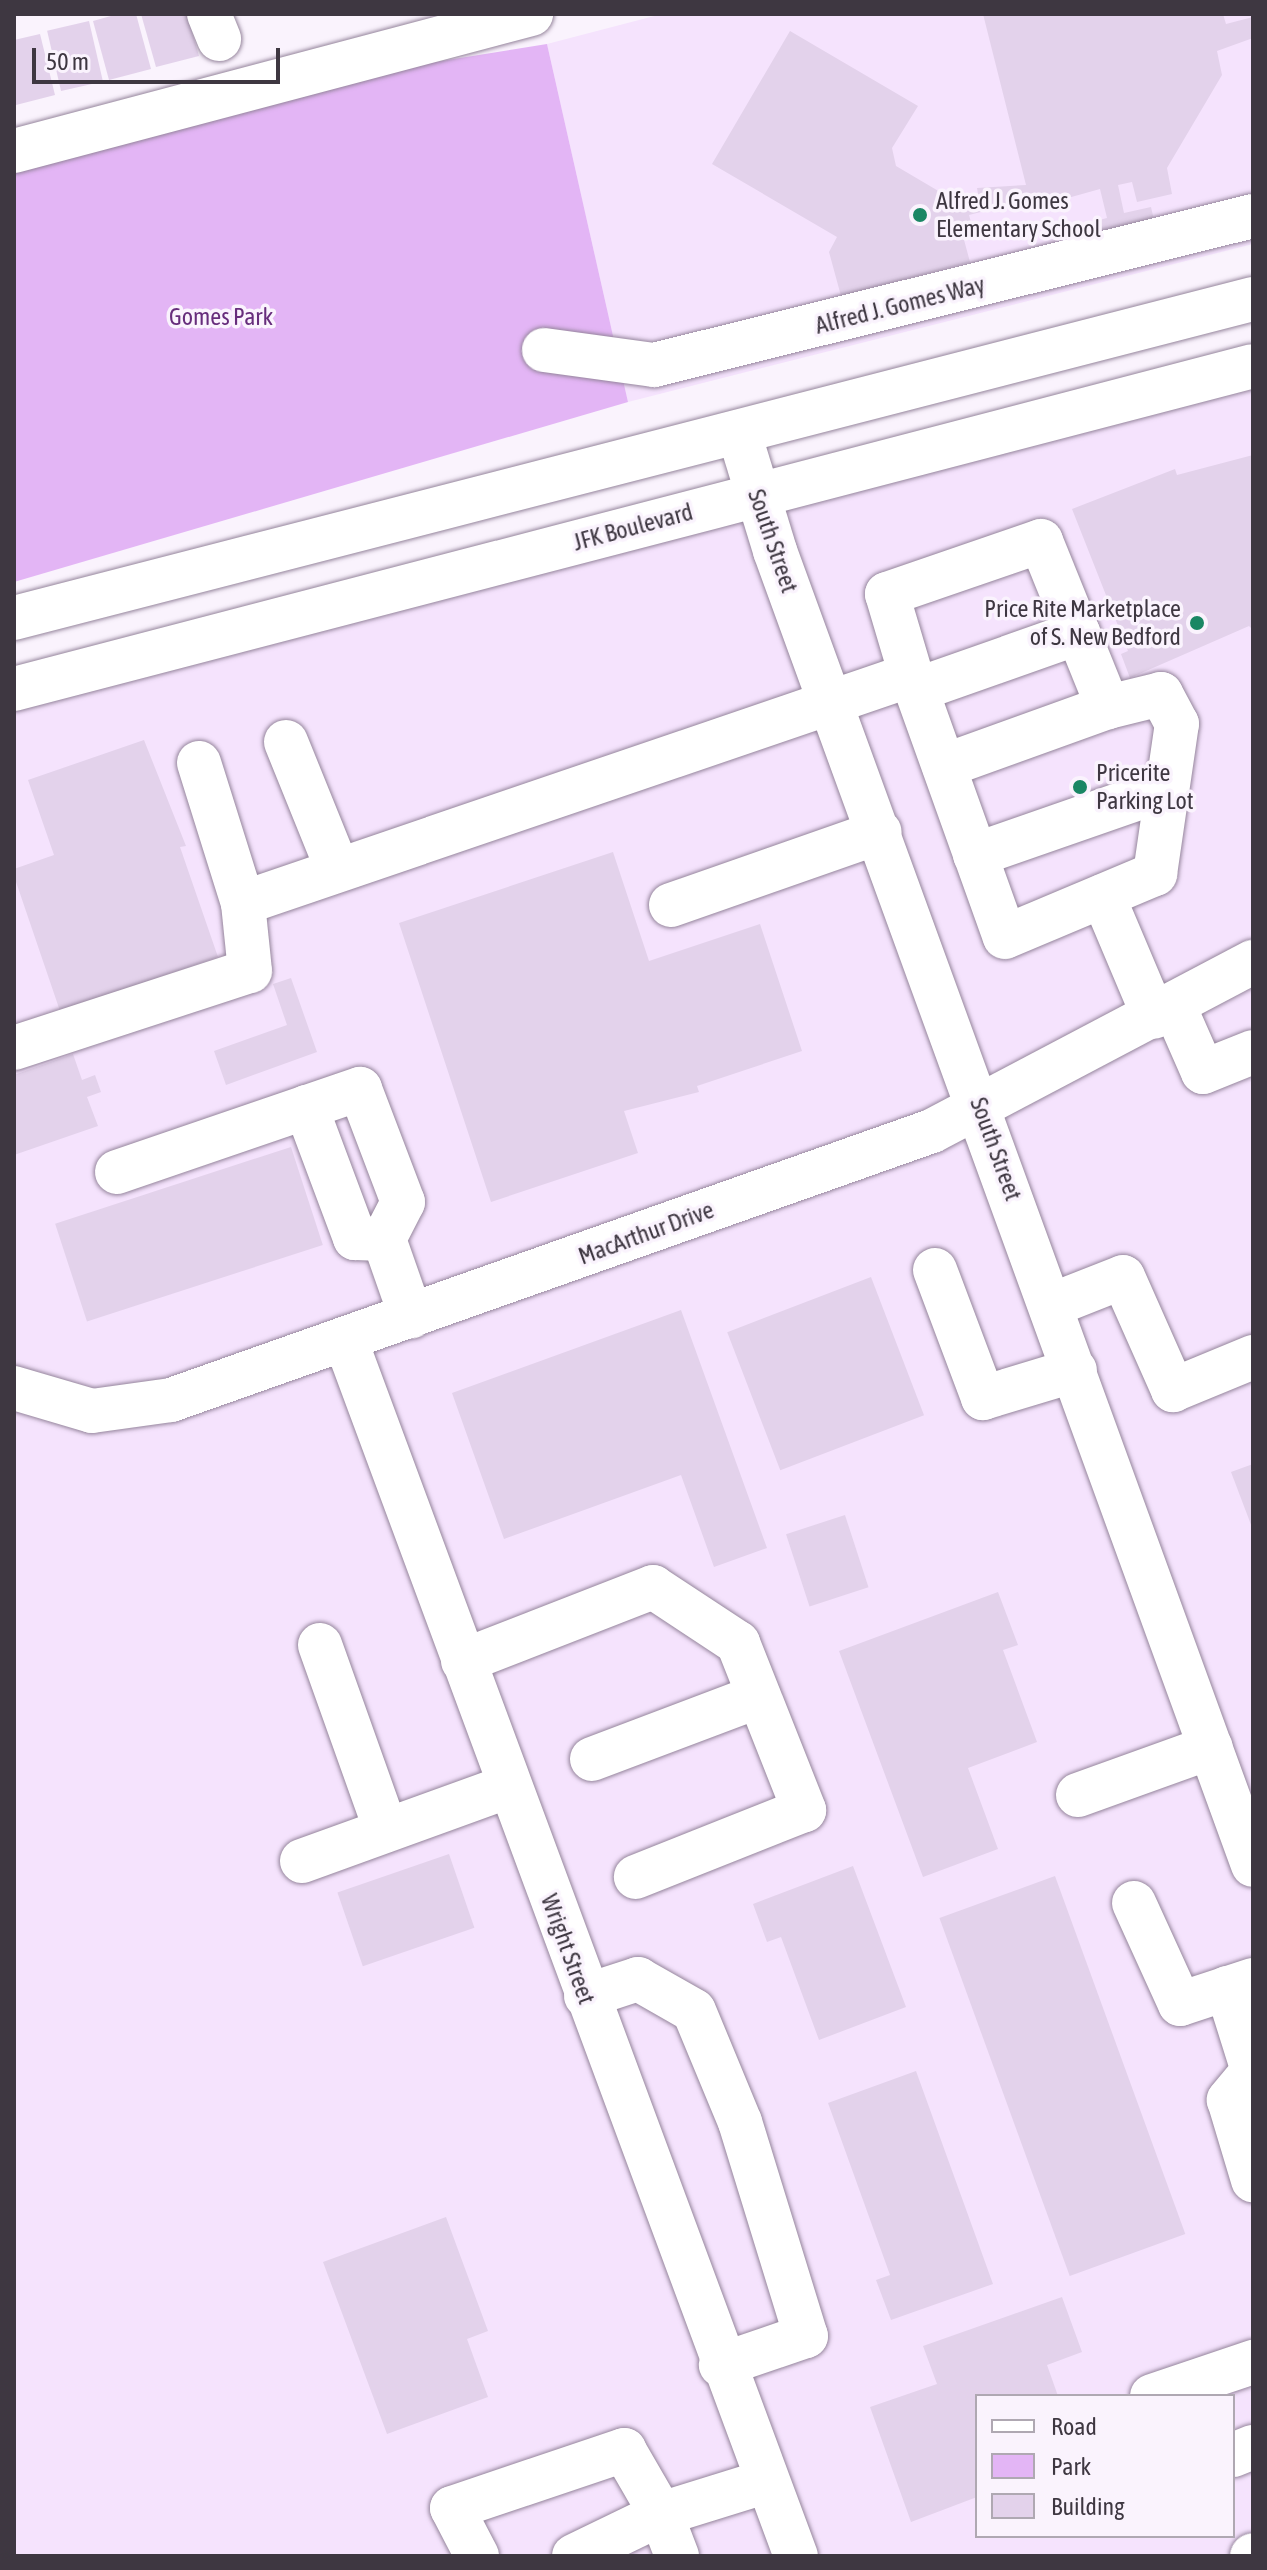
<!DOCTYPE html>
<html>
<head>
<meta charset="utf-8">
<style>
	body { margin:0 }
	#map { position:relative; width:1267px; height:2570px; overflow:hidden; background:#faf3fd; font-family:"Asap Condensed",sans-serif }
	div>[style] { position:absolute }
	.built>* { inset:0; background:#f5e3fd }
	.green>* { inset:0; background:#e3b5f5 }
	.building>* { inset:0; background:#e3d2eb; transform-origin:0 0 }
	.roads { filter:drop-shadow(0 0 2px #95859c) drop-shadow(0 0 2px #95859c) }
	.minor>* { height:44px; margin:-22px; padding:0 22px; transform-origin:22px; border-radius:22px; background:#fff }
	.major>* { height:44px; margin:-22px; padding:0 22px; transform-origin:22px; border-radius:22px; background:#fff }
	.dots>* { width:22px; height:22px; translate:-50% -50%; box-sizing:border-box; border:4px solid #faf3fd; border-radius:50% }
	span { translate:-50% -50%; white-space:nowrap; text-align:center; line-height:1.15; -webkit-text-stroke:7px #faf3fd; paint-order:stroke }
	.poi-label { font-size:24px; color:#3e3741 }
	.left { translate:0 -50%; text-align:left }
	.right { translate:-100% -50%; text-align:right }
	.street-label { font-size:24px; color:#3e3741 }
	.park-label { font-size:24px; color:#672d7c }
	.frame { position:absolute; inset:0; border:16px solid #3e3741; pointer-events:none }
	.legend { position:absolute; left:975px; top:2394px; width:260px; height:144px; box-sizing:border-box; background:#faf3fd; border:2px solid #afa8b2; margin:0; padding:10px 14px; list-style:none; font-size:24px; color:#3e3741 }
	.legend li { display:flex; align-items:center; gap:16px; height:40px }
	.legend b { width:40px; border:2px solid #afa8b2 }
	.scale { position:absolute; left:32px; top:48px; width:248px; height:36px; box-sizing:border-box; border:4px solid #3e3741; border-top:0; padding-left:10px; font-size:24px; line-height:28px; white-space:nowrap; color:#3e3741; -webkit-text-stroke:6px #faf3fd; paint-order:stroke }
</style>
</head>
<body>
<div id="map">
	<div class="built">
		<i style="clip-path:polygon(662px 14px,1253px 14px,1253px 244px,628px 402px,547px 44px)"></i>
		<i style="clip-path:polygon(evenodd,1253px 366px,1253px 2556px,14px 2556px,14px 689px,1253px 366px,977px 2396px,1233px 2396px,1233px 2536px,977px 2536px,977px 2396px)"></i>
	</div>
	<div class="green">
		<i style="clip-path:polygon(547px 44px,628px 402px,14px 582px,14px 172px,360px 74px)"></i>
	</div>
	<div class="building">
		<i style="clip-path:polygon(118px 14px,136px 14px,151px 69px,109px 80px,93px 21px)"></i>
		<i style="clip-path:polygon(141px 14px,187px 14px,199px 56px,156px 67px)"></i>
		<i style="clip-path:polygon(983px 14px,1223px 14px,1226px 24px,1253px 17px,1253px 38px,1217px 51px,1222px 75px,1167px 168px,1172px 194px,1137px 202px,1132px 182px,1118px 185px,1124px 213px,1151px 207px,1154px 220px,1083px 236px,1080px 225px,1107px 218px,1100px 189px,1032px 208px,1030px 199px,969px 215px,971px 222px,960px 225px,970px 262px,841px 296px,829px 252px,837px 237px,712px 164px,790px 31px,918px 106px,892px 148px,896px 166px,952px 199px,978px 194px,977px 188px,1026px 185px)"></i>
		<i style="left:89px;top:21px;width:62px;height:43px;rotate:77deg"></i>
		<i style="clip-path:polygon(40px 34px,55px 95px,16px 105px,14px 40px)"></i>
		<i style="clip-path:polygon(1253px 455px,1253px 630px,1249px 626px,1130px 678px,1121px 654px,1128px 651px,1072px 509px,1175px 469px,1177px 475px)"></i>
		<i style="clip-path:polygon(144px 740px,186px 846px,180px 847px,218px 957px,60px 1011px,14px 876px,14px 869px,54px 855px,28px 780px)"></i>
		<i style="clip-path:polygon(613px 852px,649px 961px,760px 924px,802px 1051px,697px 1086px,699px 1092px,624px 1111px,638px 1153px,491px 1202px,399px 923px)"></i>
		<i style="clip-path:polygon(291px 978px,317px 1052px,226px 1085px,214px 1051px,287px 1025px,273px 984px)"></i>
		<i style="clip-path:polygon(73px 1054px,82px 1080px,95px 1075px,101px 1092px,87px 1097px,98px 1126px,14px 1155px,14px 1075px)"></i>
		<i style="left:291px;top:1147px;width:103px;height:248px;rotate:72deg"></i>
		<i style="left:871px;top:1277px;width:148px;height:154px;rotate:69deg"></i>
		<i style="clip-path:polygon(681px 1310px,767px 1548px,714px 1567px,681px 1475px,504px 1539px,452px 1393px)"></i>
		<i style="clip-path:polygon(1253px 1464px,1253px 1530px,1231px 1472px)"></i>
		<i style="left:845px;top:1515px;width:76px;height:62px;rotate:72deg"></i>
		<i style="clip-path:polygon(998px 1592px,1018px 1645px,1003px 1650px,1037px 1742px,968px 1768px,998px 1849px,923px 1877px,839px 1651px)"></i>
		<i style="left:449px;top:1854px;width:78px;height:118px;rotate:71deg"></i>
		<i style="clip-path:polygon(853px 1866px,906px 2007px,819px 2040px,781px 1937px,767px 1942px,753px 1904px)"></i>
		<i style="left:1055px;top:1876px;width:381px;height:123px;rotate:70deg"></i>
		<i style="clip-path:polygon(916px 2071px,993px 2284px,891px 2320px,876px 2280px,890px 2275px,828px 2103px)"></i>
		<i style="clip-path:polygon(446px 2217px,488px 2331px,467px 2339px,488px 2397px,387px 2434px,323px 2262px)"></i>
		<i style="clip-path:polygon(1062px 2297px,1082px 2352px,1047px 2365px,1058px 2396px,977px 2396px,977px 2497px,911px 2522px,870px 2407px,937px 2384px,923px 2346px)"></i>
	</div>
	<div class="roads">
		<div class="minor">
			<i style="left:209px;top:14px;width:27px;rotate:68deg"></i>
			<i style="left:14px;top:151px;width:535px;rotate:-14.84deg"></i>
			<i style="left:544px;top:350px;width:111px;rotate:7.8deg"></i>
			<i style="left:654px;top:365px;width:617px;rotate:-13.97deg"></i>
			<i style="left:739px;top:433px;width:123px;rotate:73deg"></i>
			<i style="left:775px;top:551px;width:1398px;rotate:70.01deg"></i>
			<i style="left:916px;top:690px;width:172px;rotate:-19.4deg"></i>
			<i style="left:286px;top:742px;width:136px;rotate:68deg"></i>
			<i style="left:199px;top:763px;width:147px;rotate:72.6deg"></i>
			<i style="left:243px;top:903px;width:706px;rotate:-18.85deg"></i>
			<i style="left:911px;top:675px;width:278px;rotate:70.3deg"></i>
			<i style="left:1005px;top:937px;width:163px;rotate:-22.8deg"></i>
			<i style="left:1155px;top:874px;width:152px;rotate:-81.7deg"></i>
			<i style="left:1177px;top:724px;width:34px;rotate:-118deg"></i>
			<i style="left:1161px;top:694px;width:55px;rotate:166.2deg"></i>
			<i style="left:1108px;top:707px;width:179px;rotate:-112deg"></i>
			<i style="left:1041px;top:541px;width:163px;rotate:161deg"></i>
			<i style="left:887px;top:594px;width:84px;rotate:73.5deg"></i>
			<i style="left:944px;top:766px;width:174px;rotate:-19.8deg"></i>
			<i style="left:975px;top:855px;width:203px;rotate:-19.2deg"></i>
			<i style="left:1103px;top:896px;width:131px;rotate:67.1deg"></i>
			<i style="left:671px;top:905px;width:221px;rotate:-19.3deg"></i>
			<i style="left:1174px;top:1006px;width:72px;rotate:66.3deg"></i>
			<i style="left:1203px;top:1072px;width:54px;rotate:-21.8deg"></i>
			<i style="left:14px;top:1048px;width:248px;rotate:-18.1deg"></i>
			<i style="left:250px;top:971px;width:68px;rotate:-95.9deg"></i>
			<i style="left:306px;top:1107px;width:140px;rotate:69.5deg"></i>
			<i style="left:355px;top:1238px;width:29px;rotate:2deg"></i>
			<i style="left:117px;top:1172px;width:257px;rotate:-18.9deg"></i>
			<i style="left:360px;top:1089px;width:121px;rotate:69.2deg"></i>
			<i style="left:403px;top:1202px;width:42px;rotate:117.2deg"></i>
			<i style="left:384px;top:1239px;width:82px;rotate:70.7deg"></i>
			<i style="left:935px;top:1270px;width:137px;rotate:69.4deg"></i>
			<i style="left:983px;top:1398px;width:96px;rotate:-16.9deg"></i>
			<i style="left:1052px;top:1305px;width:76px;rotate:-21.5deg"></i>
			<i style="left:1123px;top:1277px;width:124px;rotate:66.1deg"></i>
			<i style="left:1173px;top:1390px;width:87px;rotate:-22.4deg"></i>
			<i style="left:345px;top:1339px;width:1298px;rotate:69.67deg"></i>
			<i style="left:14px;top:1388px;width:81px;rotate:16.4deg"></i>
			<i style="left:92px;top:1411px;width:80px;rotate:-7.9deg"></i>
			<i style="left:171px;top:1400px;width:807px;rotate:-19.47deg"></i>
			<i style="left:932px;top:1131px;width:363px;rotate:-27.8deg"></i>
			<i style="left:320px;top:1645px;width:196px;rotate:70.4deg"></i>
			<i style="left:463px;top:1661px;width:204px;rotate:-21.3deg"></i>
			<i style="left:653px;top:1587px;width:102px;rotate:33.4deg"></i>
			<i style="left:738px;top:1643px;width:180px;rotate:68.4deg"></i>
			<i style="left:804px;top:1810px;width:181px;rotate:158.3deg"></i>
			<i style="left:592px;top:1759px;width:178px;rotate:-20.7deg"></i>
			<i style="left:1078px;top:1795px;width:141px;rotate:-19.8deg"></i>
			<i style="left:302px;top:1861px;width:220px;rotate:-19.9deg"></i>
			<i style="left:1134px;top:1903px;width:111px;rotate:65.5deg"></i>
			<i style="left:1180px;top:2004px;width:77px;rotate:-18.2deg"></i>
			<i style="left:1227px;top:1988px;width:87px;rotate:72.6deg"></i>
			<i style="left:1253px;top:2071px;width:38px;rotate:130deg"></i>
			<i style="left:1229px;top:2100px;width:84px;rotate:73.3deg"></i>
			<i style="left:586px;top:1996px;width:55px;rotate:-18.1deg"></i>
			<i style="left:638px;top:1979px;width:64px;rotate:29.7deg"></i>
			<i style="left:694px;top:2011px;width:120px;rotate:67.5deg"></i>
			<i style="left:740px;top:2122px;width:224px;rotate:72.9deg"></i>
			<i style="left:806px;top:2336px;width:90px;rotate:161.2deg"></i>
			<i style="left:1152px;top:2396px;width:107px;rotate:-18.6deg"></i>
			<i style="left:1233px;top:2455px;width:22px;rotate:-22deg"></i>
			<i style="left:477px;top:2556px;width:54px;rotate:-117.5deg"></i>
			<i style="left:452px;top:2508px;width:182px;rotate:-18.6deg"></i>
			<i style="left:624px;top:2450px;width:74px;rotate:60deg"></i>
			<i style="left:661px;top:2514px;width:108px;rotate:-17.3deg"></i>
			<i style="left:574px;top:2556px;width:97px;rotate:-25.8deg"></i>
			<i style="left:661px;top:2514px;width:45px;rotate:69.1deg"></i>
			<i style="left:1252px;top:2556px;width:1px;rotate:-45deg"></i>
		</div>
		<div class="major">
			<i style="left:14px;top:618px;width:1279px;rotate:-14.44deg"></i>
			<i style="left:14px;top:689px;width:1280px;rotate:-14.61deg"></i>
		</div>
	</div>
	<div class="dots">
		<i style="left:920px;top:215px;background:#1a8764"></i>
		<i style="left:1197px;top:623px;background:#1a8764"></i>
		<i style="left:1080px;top:787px;background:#1a8764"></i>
	</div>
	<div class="poi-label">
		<span class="left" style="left:936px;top:215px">Alfred J. Gomes<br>Elementary School</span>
		<span class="right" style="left:1181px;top:623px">Price Rite Marketplace<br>of S. New Bedford</span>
		<span class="left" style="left:1096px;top:787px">Pricerite<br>Parking Lot</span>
	</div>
	<div class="street-label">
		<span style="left:900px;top:305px;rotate:-14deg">Alfred J. Gomes Way</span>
		<span style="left:633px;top:527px;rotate:-15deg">JFK Boulevard</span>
		<span style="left:773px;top:541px;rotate:71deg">South Street</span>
		<span style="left:996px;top:1149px;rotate:70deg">South Street</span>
		<span style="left:646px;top:1233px;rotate:-20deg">MacArthur Drive</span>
		<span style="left:568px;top:1949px;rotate:70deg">Wright Street</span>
	</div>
	<div class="park-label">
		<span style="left:221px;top:317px">Gomes Park</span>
	</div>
	<div class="frame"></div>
	<ul class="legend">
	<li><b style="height:10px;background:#fff"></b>Road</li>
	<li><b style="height:22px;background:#e3b5f5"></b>Park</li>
	<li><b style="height:22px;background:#e3d2eb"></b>Building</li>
	</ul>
	<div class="scale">50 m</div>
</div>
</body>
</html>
